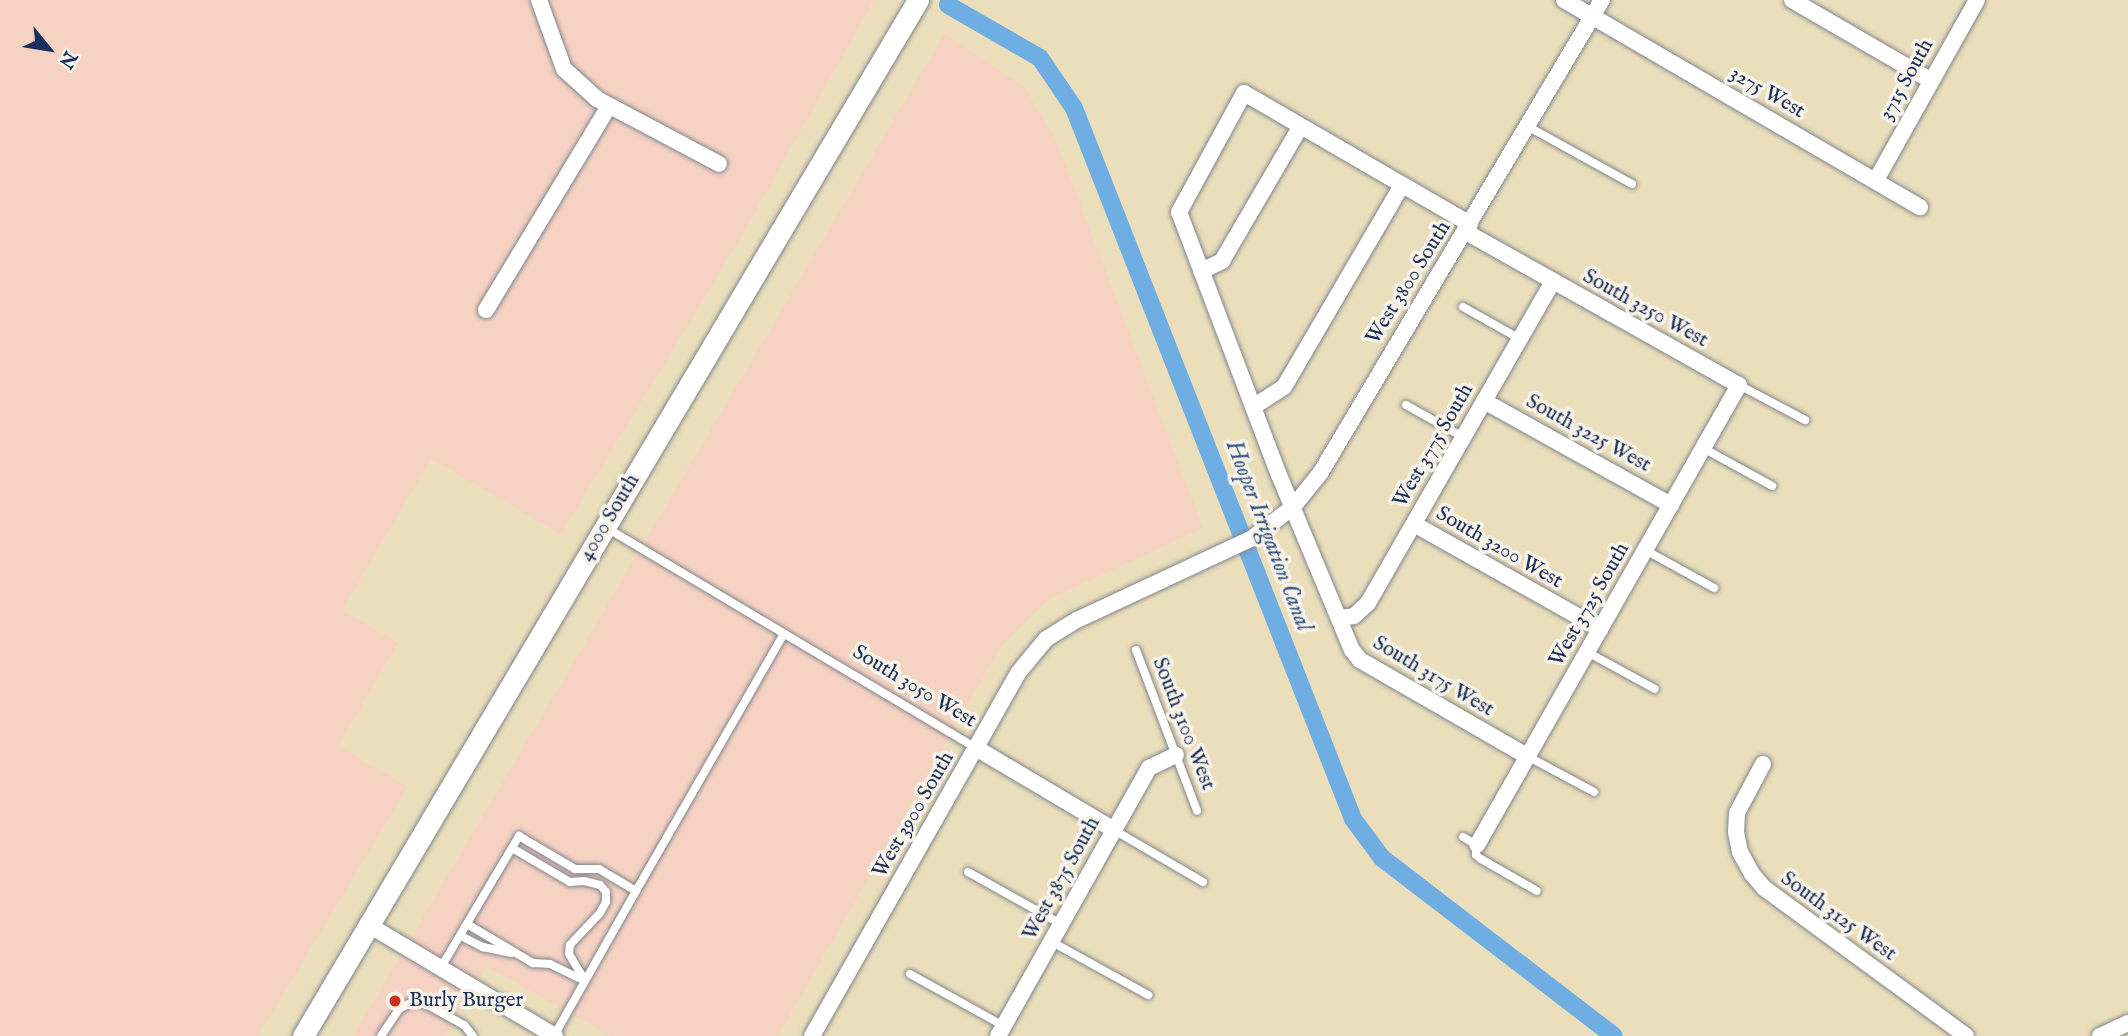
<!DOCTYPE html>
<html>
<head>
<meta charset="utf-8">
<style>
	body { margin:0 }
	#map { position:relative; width:2128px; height:1036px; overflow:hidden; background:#eadebb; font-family:"IM FELL English",serif }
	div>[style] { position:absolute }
	.built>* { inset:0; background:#f6d2c3 }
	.canal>* { height:18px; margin:-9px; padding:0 9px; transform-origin:9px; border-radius:9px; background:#6faee2 }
	.roads { filter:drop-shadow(0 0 2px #82868c) drop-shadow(0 0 2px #82868c) }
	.lane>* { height:8px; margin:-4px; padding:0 4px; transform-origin:4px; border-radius:4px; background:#fff }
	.street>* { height:16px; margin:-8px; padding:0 8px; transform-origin:8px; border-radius:8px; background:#fff }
	.secondary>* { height:21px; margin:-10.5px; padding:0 10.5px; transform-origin:10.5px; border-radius:10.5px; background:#fff }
	.dots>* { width:19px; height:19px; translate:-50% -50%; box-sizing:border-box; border:4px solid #f7f3e8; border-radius:50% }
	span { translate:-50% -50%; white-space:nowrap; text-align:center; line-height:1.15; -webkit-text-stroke:7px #f7f3e8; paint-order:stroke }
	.street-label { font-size:21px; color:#1b2f5e }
	.poi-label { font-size:21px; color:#1b2f5e }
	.left { translate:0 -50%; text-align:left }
	.water-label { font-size:23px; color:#345586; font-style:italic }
	.north { position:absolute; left:14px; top:14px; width:70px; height:70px; -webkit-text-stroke:5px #f7f3e8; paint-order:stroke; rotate:120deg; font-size:19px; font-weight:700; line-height:28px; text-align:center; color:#1b2f5e }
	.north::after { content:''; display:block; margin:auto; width:24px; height:32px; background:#1b2f5e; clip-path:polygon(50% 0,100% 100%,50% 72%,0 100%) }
</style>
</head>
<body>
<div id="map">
	<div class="built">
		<i style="clip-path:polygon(0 0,874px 0,736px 246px,561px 534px,431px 459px,342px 610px,398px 643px,338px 746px,408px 787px,258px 1036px,0 1036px)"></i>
		<i style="clip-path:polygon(945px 33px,1024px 87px,1056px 140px,1203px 528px,1049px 599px,1001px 646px,778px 1036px,611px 1036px,486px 966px,446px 1036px,353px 1036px)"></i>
	</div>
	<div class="canal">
		<i style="left:948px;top:5px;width:106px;rotate:29.9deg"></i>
		<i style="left:1040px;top:58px;width:60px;rotate:55.8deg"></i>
		<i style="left:1074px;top:108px;width:764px;rotate:68.57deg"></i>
		<i style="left:1353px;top:819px;width:49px;rotate:53.4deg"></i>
		<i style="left:1382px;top:858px;width:292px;rotate:37.5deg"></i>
	</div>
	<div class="roads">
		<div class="lane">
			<i style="left:1527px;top:126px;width:120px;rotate:28.9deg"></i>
			<i style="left:1463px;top:307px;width:65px;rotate:29.3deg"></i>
			<i style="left:1739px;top:385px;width:75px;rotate:27.9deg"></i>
			<i style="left:1406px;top:405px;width:65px;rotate:29.3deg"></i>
			<i style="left:1703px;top:448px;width:79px;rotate:28.8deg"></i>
			<i style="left:607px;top:528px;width:430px;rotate:30.8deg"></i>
			<i style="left:1645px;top:550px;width:79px;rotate:28.8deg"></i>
			<i style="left:1136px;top:650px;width:172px;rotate:69.2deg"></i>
			<i style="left:1587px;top:652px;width:77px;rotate:28.6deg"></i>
			<i style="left:1527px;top:756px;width:76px;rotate:28.2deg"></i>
			<i style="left:1114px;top:830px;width:103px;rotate:30.3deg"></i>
			<i style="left:1463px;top:837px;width:16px;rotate:30deg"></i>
			<i style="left:1477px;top:845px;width:10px;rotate:96deg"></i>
			<i style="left:1476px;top:855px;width:6px;rotate:39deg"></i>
			<i style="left:1481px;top:859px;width:64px;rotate:29.7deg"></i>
			<i style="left:512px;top:848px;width:67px;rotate:30.4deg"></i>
			<i style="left:570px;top:882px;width:14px;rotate:-4deg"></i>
			<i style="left:584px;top:881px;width:16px;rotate:14deg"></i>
			<i style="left:600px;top:885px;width:9px;rotate:49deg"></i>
			<i style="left:606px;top:892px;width:10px;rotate:90deg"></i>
			<i style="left:606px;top:902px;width:13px;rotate:119deg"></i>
			<i style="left:600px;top:913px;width:44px;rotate:133.2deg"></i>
			<i style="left:570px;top:945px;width:9px;rotate:96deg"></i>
			<i style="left:569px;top:954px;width:31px;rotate:59deg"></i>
			<i style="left:968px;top:872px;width:107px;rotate:29.2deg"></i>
			<i style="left:636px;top:891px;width:297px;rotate:-60.1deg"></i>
			<i style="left:467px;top:924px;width:77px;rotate:30.6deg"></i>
			<i style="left:533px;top:963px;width:17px;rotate:3deg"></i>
			<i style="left:550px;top:964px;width:37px;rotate:26deg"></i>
			<i style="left:461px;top:936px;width:25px;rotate:27deg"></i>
			<i style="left:483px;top:947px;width:29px;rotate:12deg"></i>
			<i style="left:1052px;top:942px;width:110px;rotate:28.9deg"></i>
			<i style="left:440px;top:969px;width:155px;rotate:-59.3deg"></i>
			<i style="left:519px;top:836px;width:65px;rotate:30.5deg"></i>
			<i style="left:575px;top:869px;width:24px"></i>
			<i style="left:599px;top:869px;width:43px;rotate:30.7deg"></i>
			<i style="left:636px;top:891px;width:167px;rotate:119.5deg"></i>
			<i style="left:910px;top:974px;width:107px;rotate:29deg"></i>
			<i style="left:381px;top:1036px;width:34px;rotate:-56deg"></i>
			<i style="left:400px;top:1008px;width:14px;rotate:-25deg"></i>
			<i style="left:413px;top:1002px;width:13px;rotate:9deg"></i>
			<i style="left:426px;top:1004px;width:21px;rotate:29deg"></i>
			<i style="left:444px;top:1014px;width:23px;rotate:29deg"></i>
			<i style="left:464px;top:1025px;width:14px;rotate:51deg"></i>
		</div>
		<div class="street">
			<i style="left:539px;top:0;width:73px;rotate:70.1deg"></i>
			<i style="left:564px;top:69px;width:45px;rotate:42.3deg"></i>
			<i style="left:597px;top:99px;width:138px;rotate:28deg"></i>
			<i style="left:1564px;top:0;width:412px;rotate:30.2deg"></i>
			<i style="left:1792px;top:0;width:160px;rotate:30.1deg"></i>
			<i style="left:1876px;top:180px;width:206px;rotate:-60.7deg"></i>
			<i style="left:1470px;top:224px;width:261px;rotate:-149.9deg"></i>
			<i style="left:1244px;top:93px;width:136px;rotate:118.6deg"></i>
			<i style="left:1179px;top:212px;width:281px;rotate:69.2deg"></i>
			<i style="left:1279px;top:475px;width:190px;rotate:67.4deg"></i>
			<i style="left:1352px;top:650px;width:13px;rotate:51deg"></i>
			<i style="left:1360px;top:660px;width:193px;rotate:29.9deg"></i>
			<i style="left:1466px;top:232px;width:313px;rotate:29.3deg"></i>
			<i style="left:1739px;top:385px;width:529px;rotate:119.66deg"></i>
			<i style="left:1201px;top:271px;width:23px;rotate:-25deg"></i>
			<i style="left:1222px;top:261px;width:156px;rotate:-59.7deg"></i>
			<i style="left:486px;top:310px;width:238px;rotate:-58.9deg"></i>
			<i style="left:1484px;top:401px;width:214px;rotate:29.1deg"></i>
			<i style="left:1253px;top:407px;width:37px;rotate:-33deg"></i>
			<i style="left:1284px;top:387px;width:234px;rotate:-59.7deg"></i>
			<i style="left:1414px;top:524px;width:214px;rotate:29.4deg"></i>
			<i style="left:1340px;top:618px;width:14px;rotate:-8deg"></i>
			<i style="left:1354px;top:616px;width:19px;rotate:-43deg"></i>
			<i style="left:1368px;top:603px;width:371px;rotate:-60.1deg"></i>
			<i style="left:976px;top:748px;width:161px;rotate:30.7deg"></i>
			<i style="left:1763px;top:764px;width:55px;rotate:118deg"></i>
			<i style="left:1737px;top:813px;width:19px;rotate:93deg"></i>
			<i style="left:1736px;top:832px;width:20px;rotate:79deg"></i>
			<i style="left:1740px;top:852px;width:25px;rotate:61deg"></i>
			<i style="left:1752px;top:874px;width:18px;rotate:49deg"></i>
			<i style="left:1764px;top:888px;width:250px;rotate:36.2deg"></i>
			<i style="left:367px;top:924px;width:219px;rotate:30.8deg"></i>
			<i style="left:812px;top:1036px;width:417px;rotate:-60.4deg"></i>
			<i style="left:1018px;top:673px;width:44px;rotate:-50.5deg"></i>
			<i style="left:1046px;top:639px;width:36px;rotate:-32deg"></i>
			<i style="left:1077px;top:620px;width:192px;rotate:-25deg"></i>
			<i style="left:1251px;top:539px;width:53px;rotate:-37.3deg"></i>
			<i style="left:1293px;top:507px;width:45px;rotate:-51.3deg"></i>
			<i style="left:1321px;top:472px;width:549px;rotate:-59.23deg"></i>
			<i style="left:998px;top:1036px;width:308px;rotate:-60.6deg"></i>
			<i style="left:1149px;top:768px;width:30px;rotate:-26deg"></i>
			<i style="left:2100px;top:1036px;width:31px;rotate:-25deg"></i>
		</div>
		<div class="secondary">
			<i style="left:303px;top:1036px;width:1205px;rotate:-59.31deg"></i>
		</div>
	</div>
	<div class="dots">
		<i style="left:395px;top:1001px;background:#c8321e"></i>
	</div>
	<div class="street-label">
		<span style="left:1907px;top:80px;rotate:-61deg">3715 South</span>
		<span style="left:1767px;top:93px;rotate:30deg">3275 West</span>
		<span style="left:1409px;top:283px;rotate:-58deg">West 3800 South</span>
		<span style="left:1645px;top:309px;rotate:29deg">South 3250 West</span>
		<span style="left:1588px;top:434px;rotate:29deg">South 3225 West</span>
		<span style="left:1434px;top:446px;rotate:-60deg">West 3775 South</span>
		<span style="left:610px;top:518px;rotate:-59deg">4000 South</span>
		<span style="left:1499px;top:548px;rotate:30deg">South 3200 West</span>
		<span style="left:1590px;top:605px;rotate:-60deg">West 3725 South</span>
		<span style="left:1433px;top:677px;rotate:31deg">South 3175 West</span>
		<span style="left:914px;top:687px;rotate:31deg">South 3050 West</span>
		<span style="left:1183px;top:724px;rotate:69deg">South 3100 West</span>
		<span style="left:914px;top:815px;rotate:-60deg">West 3900 South</span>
		<span style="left:1062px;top:879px;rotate:-61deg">West 3875 South</span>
		<span style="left:1838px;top:917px;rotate:36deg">South 3125 West</span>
	</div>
	<div class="poi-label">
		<span class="left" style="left:409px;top:1001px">Burly Burger</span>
	</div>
	<div class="water-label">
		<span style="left:1268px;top:536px;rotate:69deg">Hooper Irrigation Canal</span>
	</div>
	<div class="north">N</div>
</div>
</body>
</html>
